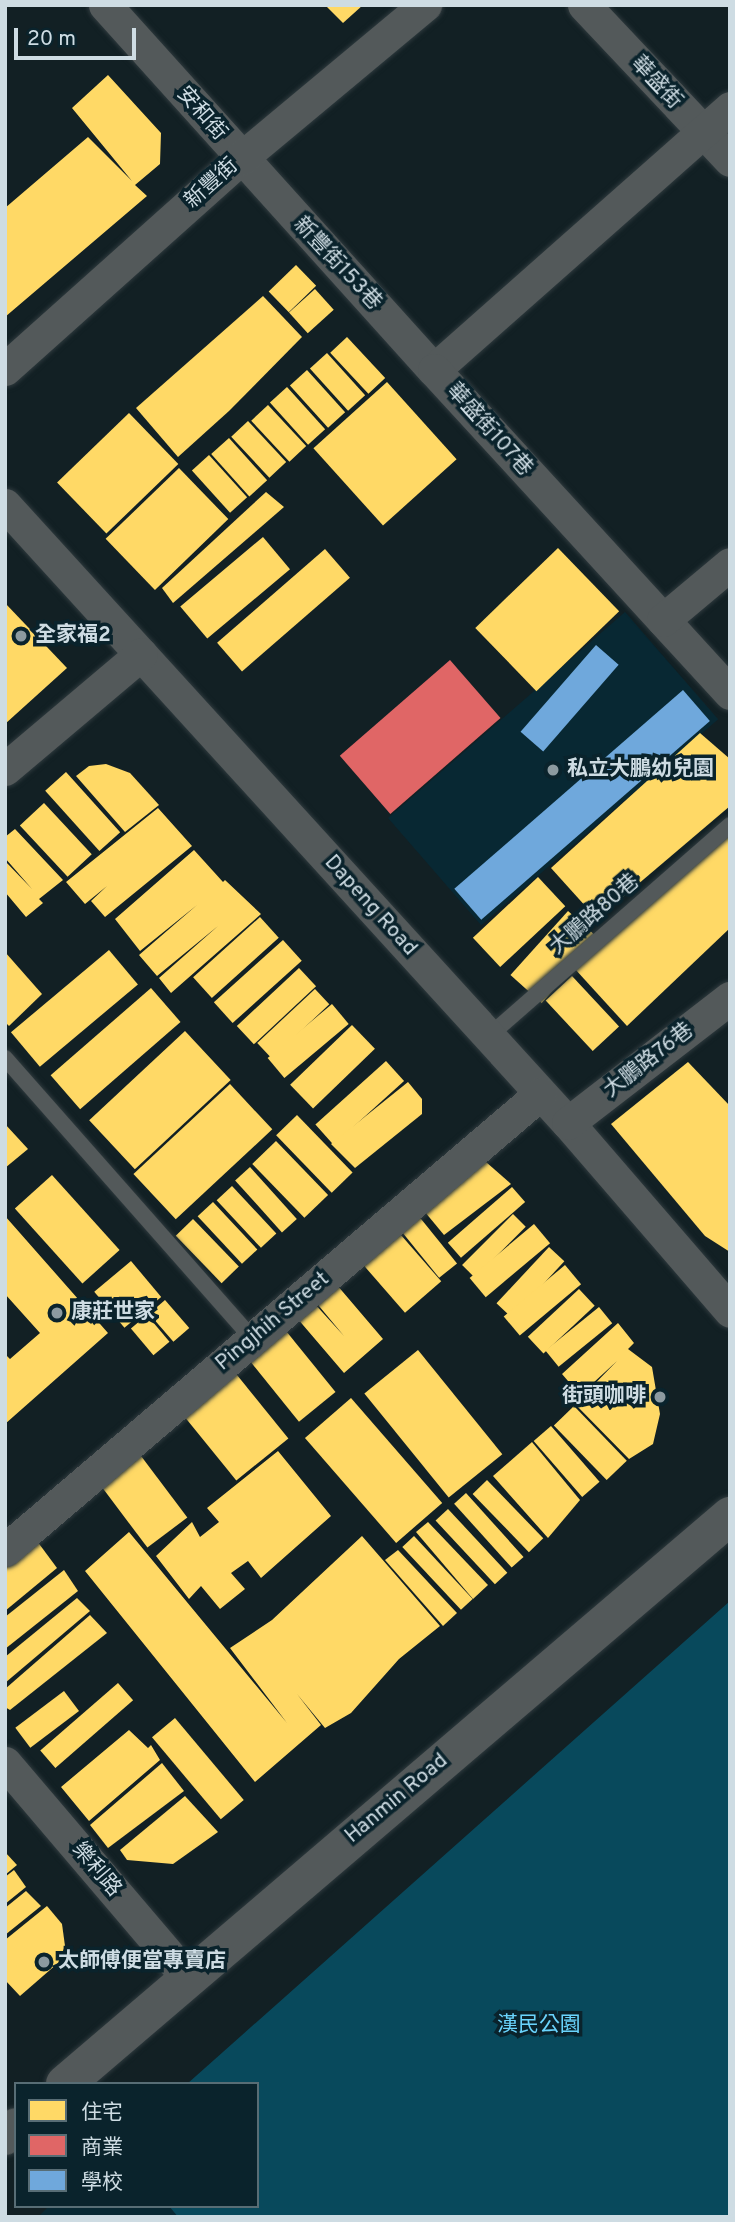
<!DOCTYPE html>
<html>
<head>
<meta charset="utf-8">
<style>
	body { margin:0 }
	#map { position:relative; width:735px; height:2222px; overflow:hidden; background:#122024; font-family:Overpass,"Noto Sans TC",sans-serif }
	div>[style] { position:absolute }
	.built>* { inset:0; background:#082833; transform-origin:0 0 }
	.green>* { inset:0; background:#08495c }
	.homes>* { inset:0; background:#ffd966; transform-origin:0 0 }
	.shops>* { inset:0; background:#e06666; transform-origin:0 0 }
	.schools>* { inset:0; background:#6fa8dc; transform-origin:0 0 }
	.roads { filter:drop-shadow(0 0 2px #2e393d) drop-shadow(0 0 2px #2e393d) }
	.service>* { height:16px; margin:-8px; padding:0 8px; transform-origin:8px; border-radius:8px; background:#53595a }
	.minor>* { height:33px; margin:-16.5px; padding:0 16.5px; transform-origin:16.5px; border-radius:16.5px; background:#53595a }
	.tertiary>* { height:38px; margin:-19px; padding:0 19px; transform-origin:19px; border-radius:19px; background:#53595a }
	.dots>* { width:19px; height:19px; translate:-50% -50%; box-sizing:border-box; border:4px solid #0a232c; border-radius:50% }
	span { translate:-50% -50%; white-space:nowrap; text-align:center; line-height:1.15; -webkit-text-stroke:7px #0a232c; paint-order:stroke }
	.street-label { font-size:21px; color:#cedce3 }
	.poi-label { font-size:21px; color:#cedce3; font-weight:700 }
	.left { translate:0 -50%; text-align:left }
	.right { translate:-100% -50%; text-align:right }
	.park-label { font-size:21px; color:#6ad4fd }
	.frame { position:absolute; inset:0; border:7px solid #cedce3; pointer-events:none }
	.legend { position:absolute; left:14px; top:2082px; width:245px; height:126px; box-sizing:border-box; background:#0a232c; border:2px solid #586d75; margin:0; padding:9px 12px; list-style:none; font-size:21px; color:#cedce3 }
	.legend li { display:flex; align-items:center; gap:14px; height:35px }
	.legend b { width:35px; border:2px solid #586d75 }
	.scale { position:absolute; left:14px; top:28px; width:122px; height:32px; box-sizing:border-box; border:4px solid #cedce3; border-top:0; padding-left:9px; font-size:21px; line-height:24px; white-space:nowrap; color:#cedce3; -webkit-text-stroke:5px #0a232c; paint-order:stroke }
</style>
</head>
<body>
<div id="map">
	<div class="built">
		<i style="left:625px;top:612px;width:142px;height:314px;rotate:49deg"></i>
		<i style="clip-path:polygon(49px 2206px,169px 2206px,178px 2217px,38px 2217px)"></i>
	</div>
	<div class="green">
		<i style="clip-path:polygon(730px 1601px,730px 2217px,178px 2217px,169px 2206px,257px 2206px,257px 2084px,187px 2084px)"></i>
	</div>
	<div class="homes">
		<i style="clip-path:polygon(325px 5px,363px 5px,343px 23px)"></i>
		<i style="clip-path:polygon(108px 75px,161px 133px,160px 164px,135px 185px,147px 196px,5px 317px,5px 208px,88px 137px,132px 181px,72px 108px)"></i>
		<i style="left:296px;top:265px;width:29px;height:38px;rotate:46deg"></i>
		<i style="left:315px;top:289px;width:28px;height:35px;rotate:48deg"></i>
		<i style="clip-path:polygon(263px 296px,302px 337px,229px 411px,178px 457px,136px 408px)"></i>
		<i style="left:347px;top:337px;width:56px;height:23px;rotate:47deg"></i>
		<i style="left:327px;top:353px;width:57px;height:23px;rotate:48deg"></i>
		<i style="left:307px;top:370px;width:57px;height:23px;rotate:48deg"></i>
		<i style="left:387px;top:382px;width:104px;height:99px;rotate:48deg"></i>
		<i style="left:287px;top:387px;width:57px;height:23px;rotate:48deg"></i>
		<i style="left:268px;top:405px;width:56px;height:23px;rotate:47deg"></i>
		<i style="left:129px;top:413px;width:71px;height:100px;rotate:46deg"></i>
		<i style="left:248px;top:421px;width:56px;height:23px;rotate:47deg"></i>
		<i style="left:229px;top:438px;width:57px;height:24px;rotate:48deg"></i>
		<i style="left:209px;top:455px;width:57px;height:23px;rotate:48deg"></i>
		<i style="left:179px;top:468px;width:71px;height:102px;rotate:46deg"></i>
		<i style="clip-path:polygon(266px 492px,284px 507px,173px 603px,162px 588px)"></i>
		<i style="left:263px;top:537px;width:42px;height:108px;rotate:50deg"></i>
		<i style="left:558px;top:548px;width:88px;height:115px;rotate:46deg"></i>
		<i style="left:325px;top:549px;width:38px;height:143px;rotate:49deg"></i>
		<i style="clip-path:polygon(5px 603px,67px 668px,5px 724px)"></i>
		<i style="clip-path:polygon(700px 733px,730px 759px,730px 806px,597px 919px,551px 868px)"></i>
		<i style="clip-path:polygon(106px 764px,130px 773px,159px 805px,125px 832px,76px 776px,89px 766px)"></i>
		<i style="left:66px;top:772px;width:81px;height:28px;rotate:48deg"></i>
		<i style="left:44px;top:803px;width:70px;height:33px;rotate:47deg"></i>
		<i style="clip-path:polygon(158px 808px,192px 846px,105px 917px,91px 901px,107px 886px,85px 904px,66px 882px)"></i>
		<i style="clip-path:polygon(730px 825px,730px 928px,627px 1026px,575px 969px)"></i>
		<i style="clip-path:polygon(15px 829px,63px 880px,39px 899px,43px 903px,26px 917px,5px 892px,5px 861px,32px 889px,5px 858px,5px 837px)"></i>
		<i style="clip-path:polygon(194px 850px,223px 882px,225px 880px,261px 914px,171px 993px,159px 978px,218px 926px,157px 976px,139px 955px,197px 905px,140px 951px,115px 919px)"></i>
		<i style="left:538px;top:877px;width:40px;height:89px;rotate:47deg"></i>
		<i style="left:568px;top:911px;width:42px;height:86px;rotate:42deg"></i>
		<i style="left:260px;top:917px;width:28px;height:90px;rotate:48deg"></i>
		<i style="left:283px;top:940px;width:28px;height:93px;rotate:48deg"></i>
		<i style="left:109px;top:950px;width:45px;height:128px;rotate:50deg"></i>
		<i style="clip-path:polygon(5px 952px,42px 994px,9px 1026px,5px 1022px)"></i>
		<i style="left:299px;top:968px;width:25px;height:85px;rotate:47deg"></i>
		<i style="left:572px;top:976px;width:69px;height:36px;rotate:47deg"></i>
		<i style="left:151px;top:988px;width:45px;height:133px;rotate:49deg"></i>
		<i style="left:315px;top:989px;width:21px;height:79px;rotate:47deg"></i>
		<i style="left:332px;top:1004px;width:26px;height:84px;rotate:50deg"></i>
		<i style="left:352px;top:1025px;width:33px;height:86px;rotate:46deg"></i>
		<i style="left:185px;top:1031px;width:67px;height:131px;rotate:47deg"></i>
		<i style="left:386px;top:1061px;width:27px;height:95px;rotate:48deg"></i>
		<i style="clip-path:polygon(688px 1062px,730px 1106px,730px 1252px,705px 1236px,611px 1124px)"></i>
		<i style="clip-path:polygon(408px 1082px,422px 1099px,422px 1114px,355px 1168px,331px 1144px)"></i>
		<i style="left:230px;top:1084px;width:62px;height:132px;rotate:47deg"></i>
		<i style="left:297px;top:1115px;width:80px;height:29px;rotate:46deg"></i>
		<i style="clip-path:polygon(5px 1124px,28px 1149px,5px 1168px)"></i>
		<i style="left:276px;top:1141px;width:75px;height:33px;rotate:46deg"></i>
		<i style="clip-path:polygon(486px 1162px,511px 1184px,444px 1235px,420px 1206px,469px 1166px)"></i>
		<i style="left:250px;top:1167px;width:70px;height:20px;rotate:48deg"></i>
		<i style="left:52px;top:1175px;width:101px;height:50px;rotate:48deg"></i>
		<i style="left:232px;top:1186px;width:65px;height:21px;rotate:47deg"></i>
		<i style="left:512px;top:1187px;width:20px;height:85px;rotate:49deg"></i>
		<i style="left:213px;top:1202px;width:65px;height:21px;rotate:47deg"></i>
		<i style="left:413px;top:1209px;width:70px;height:23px;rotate:51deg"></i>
		<i style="left:513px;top:1214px;width:18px;height:72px;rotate:45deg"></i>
		<i style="clip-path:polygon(5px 1216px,108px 1333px,5px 1424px,5px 1354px,10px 1359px,40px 1333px,5px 1294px)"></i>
		<i style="left:193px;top:1219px;width:66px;height:24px;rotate:46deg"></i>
		<i style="left:534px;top:1224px;width:25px;height:84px;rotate:50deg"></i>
		<i style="left:394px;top:1227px;width:72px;height:48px;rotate:49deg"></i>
		<i style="left:549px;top:1247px;width:21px;height:77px;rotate:43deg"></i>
		<i style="left:131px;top:1261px;width:47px;height:48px;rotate:50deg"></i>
		<i style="left:565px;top:1265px;width:25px;height:80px;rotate:50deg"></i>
		<i style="clip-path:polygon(331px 1278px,383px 1339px,344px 1373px,297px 1318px,313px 1302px,344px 1336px,309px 1294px)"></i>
		<i style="left:579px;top:1289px;width:23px;height:70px;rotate:47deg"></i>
		<i style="left:165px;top:1300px;width:37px;height:21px;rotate:49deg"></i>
		<i style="left:599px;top:1307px;width:21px;height:69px;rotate:51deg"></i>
		<i style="left:147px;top:1315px;width:35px;height:21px;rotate:50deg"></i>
		<i style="clip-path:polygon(618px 1323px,634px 1343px,628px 1349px,652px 1367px,660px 1414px,653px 1444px,629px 1459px,575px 1404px,617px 1361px,580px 1395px,562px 1374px)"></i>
		<i style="left:282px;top:1326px;width:85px;height:47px;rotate:51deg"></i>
		<i style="left:418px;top:1350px;width:134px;height:69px;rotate:51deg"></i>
		<i style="left:233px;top:1370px;width:88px;height:67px;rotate:51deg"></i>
		<i style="left:351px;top:1398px;width:139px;height:61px;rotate:49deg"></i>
		<i style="left:574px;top:1406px;width:76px;height:28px;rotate:46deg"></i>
		<i style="left:551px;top:1426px;width:74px;height:23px;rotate:49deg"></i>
		<i style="clip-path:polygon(532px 1442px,580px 1500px,548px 1538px,493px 1476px)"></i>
		<i style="left:135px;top:1448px;width:87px;height:50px;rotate:53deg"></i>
		<i style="clip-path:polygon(278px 1451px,331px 1516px,261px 1578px,248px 1561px,231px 1573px,245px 1589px,220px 1609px,201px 1586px,189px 1599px,156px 1556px,192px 1522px,200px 1537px,219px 1522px,207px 1508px)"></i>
		<i style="left:487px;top:1480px;width:81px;height:20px;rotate:46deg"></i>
		<i style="left:466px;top:1493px;width:86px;height:16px;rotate:48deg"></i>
		<i style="left:448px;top:1509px;width:87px;height:17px;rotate:47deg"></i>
		<i style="clip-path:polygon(428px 1522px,488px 1585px,473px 1599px,416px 1532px)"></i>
		<i style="clip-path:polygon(129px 1532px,287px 1723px,230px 1648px,272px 1620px,362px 1536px,440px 1626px,399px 1659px,351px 1713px,325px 1728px,297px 1694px,321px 1725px,255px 1782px,85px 1571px)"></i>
		<i style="left:414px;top:1536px;width:86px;height:16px;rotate:47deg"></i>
		<i style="clip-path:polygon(37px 1541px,57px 1568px,5px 1611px,5px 1568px)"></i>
		<i style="clip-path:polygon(398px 1550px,457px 1613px,443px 1626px,385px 1560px)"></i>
		<i style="clip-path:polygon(64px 1570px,78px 1591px,5px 1649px,5px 1617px)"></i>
		<i style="clip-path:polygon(77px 1598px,90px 1611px,5px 1683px,5px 1657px)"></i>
		<i style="clip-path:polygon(90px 1615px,107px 1633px,10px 1710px,5px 1707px,5px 1689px)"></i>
		<i style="left:118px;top:1683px;width:23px;height:103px;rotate:49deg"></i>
		<i style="left:64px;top:1691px;width:25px;height:61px;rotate:53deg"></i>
		<i style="left:175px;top:1718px;width:107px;height:30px;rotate:50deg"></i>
		<i style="clip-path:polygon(129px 1730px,148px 1748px,151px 1745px,160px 1760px,89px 1821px,61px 1787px)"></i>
		<i style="clip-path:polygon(162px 1763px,184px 1791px,108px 1848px,90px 1825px)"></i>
		<i style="clip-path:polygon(185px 1796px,218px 1832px,173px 1864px,127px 1860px,120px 1850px)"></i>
		<i style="clip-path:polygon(5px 1852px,17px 1865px,5px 1875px)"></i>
		<i style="clip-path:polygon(14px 1870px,26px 1887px,5px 1904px,5px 1877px)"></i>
		<i style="clip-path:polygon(26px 1891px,41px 1906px,5px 1935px,5px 1908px)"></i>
		<i style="clip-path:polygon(47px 1906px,62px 1924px,65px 1946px,58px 1963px,20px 1996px,5px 1980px,5px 1940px)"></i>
	</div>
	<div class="shops">
		<i style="left:450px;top:660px;width:77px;height:146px;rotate:49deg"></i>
	</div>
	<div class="schools">
		<i style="left:596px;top:645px;width:30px;height:115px;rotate:41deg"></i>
		<i style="left:683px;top:690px;width:41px;height:303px;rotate:49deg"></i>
	</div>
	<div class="roads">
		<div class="service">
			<i style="left:489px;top:1036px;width:320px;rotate:-41.2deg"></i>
			<i style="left:5px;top:1058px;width:375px;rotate:48.6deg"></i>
		</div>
		<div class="minor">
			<i style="left:105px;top:5px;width:491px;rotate:48deg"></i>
			<i style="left:584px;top:5px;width:213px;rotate:46.7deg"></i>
			<i style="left:730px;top:108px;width:395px;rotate:138.5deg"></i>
			<i style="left:434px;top:370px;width:438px;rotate:47.5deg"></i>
			<i style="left:5px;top:369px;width:315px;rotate:-41.8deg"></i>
			<i style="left:240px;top:159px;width:241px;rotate:-39.8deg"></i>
			<i style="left:5px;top:505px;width:836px;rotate:47.67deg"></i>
			<i style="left:568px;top:1123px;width:248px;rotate:49.2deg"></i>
			<i style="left:663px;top:620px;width:87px;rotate:-39.9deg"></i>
			<i style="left:5px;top:769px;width:178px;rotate:-40.2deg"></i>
			<i style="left:568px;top:1123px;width:205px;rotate:-37.7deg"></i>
			<i style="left:5px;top:1550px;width:703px;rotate:-40.44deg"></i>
			<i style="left:5px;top:1763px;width:282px;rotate:49.6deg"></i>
		</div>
		<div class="tertiary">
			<i style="left:65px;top:2084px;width:875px;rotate:-40.5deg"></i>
			<i style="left:5px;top:2136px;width:14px;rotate:-39deg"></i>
		</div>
	</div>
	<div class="dots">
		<i style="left:21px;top:636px;background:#8c9aa0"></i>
		<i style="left:553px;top:770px;background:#8c9aa0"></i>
		<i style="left:57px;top:1313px;background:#8c9aa0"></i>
		<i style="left:660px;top:1397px;background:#8c9aa0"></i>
		<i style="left:44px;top:1962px;background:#8c9aa0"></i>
	</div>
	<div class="street-label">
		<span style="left:656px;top:83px;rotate:47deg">華盛街</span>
		<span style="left:201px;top:114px;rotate:49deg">安和街</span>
		<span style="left:212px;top:184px;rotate:-42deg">新豐街</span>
		<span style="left:337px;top:264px;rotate:47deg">新豐街153巷</span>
		<span style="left:489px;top:430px;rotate:48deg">華盛街107巷</span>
		<span style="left:370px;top:906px;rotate:48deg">Dapeng Road</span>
		<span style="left:595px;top:915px;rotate:-41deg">大鵬路80巷</span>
		<span style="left:649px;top:1061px;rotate:-38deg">大鵬路76巷</span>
		<span style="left:273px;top:1322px;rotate:-40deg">Pingjhih Street</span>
		<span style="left:397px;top:1799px;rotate:-40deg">Hanmin Road</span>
		<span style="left:96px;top:1870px;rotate:50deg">樂利路</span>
	</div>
	<div class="poi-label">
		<span class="left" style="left:35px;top:636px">全家福2</span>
		<span class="left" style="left:567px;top:770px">私立大鵬幼兒園</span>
		<span class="left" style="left:71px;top:1313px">康莊世家</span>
		<span class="right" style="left:646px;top:1397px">街頭咖啡</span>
		<span class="left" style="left:58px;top:1962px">太師傅便當專賣店</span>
	</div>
	<div class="park-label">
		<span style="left:539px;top:2026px">漢民公園</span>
	</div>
	<div class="frame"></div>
	<ul class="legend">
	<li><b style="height:19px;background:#ffd966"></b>住宅</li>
	<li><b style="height:19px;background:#e06666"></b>商業</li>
	<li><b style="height:19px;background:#6fa8dc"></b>學校</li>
	</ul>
	<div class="scale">20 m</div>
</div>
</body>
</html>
